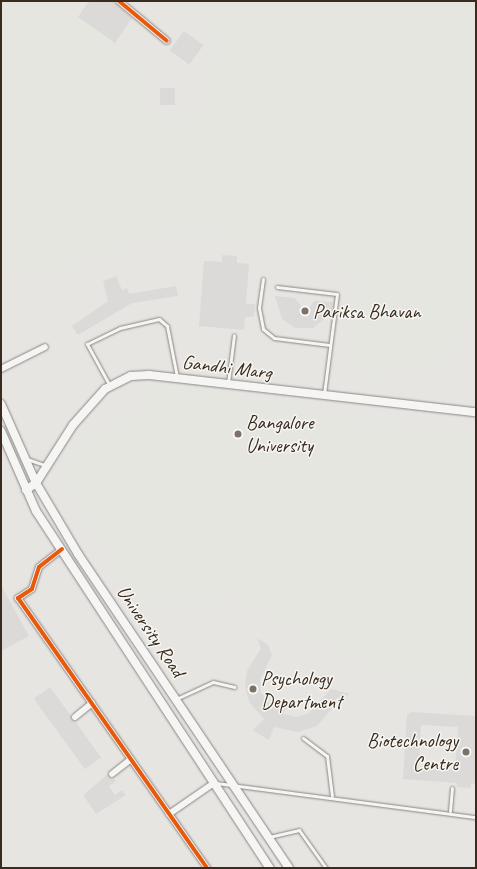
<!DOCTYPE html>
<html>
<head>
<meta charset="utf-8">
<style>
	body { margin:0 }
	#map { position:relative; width:477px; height:869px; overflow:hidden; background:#f5f5f3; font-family:Caveat,sans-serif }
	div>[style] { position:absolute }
	.built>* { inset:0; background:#e7e5e2; transform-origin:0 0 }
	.green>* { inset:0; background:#e6e6e1 }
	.building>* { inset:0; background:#dbdad8; transform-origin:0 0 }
	.roads { filter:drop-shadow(0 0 1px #8a8683) drop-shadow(0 0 1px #8a8683) }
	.lane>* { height:3px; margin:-1.5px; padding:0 1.5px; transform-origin:1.5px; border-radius:1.5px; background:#f5f5f3 }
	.street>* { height:6px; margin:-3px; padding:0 3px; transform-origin:3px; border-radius:3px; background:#f5f5f3 }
	.secondary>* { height:8px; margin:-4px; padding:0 4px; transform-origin:4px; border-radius:4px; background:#f5f5f3 }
	.cycleway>* { height:4px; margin:-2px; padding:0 2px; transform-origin:2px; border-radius:2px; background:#e8590c }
	.dots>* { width:11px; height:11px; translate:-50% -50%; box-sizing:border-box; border:2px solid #f6f6f2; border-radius:50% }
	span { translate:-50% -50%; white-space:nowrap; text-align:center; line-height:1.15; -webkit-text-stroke:3px #f6f6f2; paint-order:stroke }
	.poi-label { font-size:20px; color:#3b2a1e }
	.left { translate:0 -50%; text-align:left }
	.right { translate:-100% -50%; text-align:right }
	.street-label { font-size:20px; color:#3b2a1e }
	.frame { position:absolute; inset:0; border:2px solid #3b2a1e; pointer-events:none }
</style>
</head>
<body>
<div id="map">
	<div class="built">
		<i style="left:1px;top:1px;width:475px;height:867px"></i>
	</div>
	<div class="green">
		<i style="clip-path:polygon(1px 1px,56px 1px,136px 60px,150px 115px,200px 115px,216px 39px,177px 1px,476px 1px,476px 295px,472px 299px,456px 359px,363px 378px,346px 357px,359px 277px,284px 239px,160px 234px,48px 276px,1px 268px)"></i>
		<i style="clip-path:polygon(150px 381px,360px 420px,476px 431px,476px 680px,393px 679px,234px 598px,133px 604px,57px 463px,99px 427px,136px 417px)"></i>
	</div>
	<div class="building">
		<i style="clip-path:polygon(89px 1px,113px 1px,132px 18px,115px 43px,78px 17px)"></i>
		<i style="left:184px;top:31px;width:24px;height:24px;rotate:36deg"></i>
		<i style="left:160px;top:88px;width:15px;height:17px"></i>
		<i style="clip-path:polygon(222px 255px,237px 256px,237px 263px,249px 264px,246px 304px,255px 304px,254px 317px,245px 317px,244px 330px,199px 326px,204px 261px,222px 262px)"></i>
		<i style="clip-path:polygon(116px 276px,122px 290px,127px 288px,129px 294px,176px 286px,178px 296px,132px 303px,78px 335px,72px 326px,108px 301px,103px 281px)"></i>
		<i style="clip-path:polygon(275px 296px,295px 298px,303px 308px,309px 308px,314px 301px,333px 302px,332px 313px,313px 328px,295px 328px,282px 319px)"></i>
		<i style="clip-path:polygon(1px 585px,29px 636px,1px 651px)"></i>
		<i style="clip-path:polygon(257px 638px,268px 645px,272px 655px,260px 680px,261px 692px,272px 707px,277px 698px,288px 705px,283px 714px,297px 717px,309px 713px,331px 689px,350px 694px,342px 697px,317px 726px,298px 732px,274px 727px,269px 740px,253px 730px,264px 719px,249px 702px,245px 686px,247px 671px,261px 648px)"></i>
		<i style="left:50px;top:687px;width:87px;height:20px;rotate:54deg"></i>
		<i style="clip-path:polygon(evenodd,412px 712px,476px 716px,476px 784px,471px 783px,471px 788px,457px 787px,457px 783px,403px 779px,407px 714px,412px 712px,421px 725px,458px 727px,455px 770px,419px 768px,421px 725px)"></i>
		<i style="clip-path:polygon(108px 774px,116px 781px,109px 786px,115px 795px,122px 790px,126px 795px,96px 814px,83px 795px)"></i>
	</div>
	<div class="roads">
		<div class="lane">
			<i style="left:263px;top:279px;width:29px;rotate:98deg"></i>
			<i style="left:259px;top:308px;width:21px;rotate:79deg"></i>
			<i style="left:263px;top:329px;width:14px;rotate:39deg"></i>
			<i style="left:274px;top:338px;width:56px;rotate:7.1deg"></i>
			<i style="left:277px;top:287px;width:60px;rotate:6.7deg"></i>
			<i style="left:337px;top:294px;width:101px;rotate:97.4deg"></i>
			<i style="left:228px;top:383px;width:48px;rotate:-82.9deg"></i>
			<i style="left:110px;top:386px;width:48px;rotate:-118.7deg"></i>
			<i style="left:87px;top:344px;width:37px;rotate:-26deg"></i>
			<i style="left:120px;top:328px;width:40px;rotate:-13deg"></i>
			<i style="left:159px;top:319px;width:11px;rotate:41deg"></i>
			<i style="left:167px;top:326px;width:52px;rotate:78.9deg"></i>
			<i style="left:27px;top:459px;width:21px;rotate:19deg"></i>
			<i style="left:176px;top:699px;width:41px;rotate:-24.7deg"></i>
			<i style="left:213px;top:682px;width:22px;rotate:13deg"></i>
			<i style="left:303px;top:738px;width:30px;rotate:37deg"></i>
			<i style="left:327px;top:756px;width:40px;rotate:82.9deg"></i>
			<i style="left:216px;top:783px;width:262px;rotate:7.5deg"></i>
			<i style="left:450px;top:811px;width:23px;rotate:-85deg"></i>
			<i style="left:269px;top:837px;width:31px;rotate:-13deg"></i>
			<i style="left:299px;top:830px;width:47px;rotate:54.6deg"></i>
		</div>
		<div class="street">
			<i style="left:119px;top:1px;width:62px;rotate:39.8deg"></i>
			<i style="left:1px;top:369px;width:49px;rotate:-26.6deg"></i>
			<i style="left:62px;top:549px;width:29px;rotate:142deg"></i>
			<i style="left:39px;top:567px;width:23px;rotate:108deg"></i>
			<i style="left:32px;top:589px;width:17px;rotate:147deg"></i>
			<i style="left:18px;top:598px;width:330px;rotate:55deg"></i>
			<i style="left:75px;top:717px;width:22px;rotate:-39deg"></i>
			<i style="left:112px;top:774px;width:24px;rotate:-38deg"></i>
			<i style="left:169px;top:814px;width:55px;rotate:-34.6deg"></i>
		</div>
		<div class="secondary">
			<i style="left:1px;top:404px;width:86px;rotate:66.1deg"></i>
			<i style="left:36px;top:483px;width:82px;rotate:59.4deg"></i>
			<i style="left:78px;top:554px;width:378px;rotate:56.1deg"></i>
			<i style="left:1px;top:431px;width:87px;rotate:66.4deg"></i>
			<i style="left:36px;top:511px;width:427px;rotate:56.8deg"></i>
			<i style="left:26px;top:490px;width:12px;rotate:-35deg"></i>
			<i style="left:36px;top:483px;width:69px;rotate:-57.5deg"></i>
			<i style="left:73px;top:425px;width:48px;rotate:-48.4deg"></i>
			<i style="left:105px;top:389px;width:29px;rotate:-27deg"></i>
			<i style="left:131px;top:376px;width:18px;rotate:-3deg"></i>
			<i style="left:149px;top:375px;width:329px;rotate:6.5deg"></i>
		</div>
	</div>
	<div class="cycleway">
		<i style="left:119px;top:1px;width:62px;rotate:39.8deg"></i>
		<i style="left:62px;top:549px;width:29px;rotate:142deg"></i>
		<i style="left:39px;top:567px;width:23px;rotate:108deg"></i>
		<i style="left:32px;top:589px;width:17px;rotate:147deg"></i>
		<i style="left:18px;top:598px;width:330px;rotate:55deg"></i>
	</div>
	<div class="dots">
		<i style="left:305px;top:311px;background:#7c7169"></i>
		<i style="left:238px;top:434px;background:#7c7169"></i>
		<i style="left:253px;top:689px;background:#7c7169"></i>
		<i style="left:466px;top:752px;background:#7c7169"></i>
	</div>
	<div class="poi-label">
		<span class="left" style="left:313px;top:311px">Pariksa Bhavan</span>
		<span class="left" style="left:246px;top:434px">Bangalore<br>University</span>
		<span class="left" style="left:261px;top:690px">Psychology<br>Department</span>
		<span class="right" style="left:458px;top:752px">Biotechnology<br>Centre</span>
	</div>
	<div class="street-label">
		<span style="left:227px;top:367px;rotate:7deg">Gandhi Marg</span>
		<span style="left:151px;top:631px;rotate:56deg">University Road</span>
	</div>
	<div class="frame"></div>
</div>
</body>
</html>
